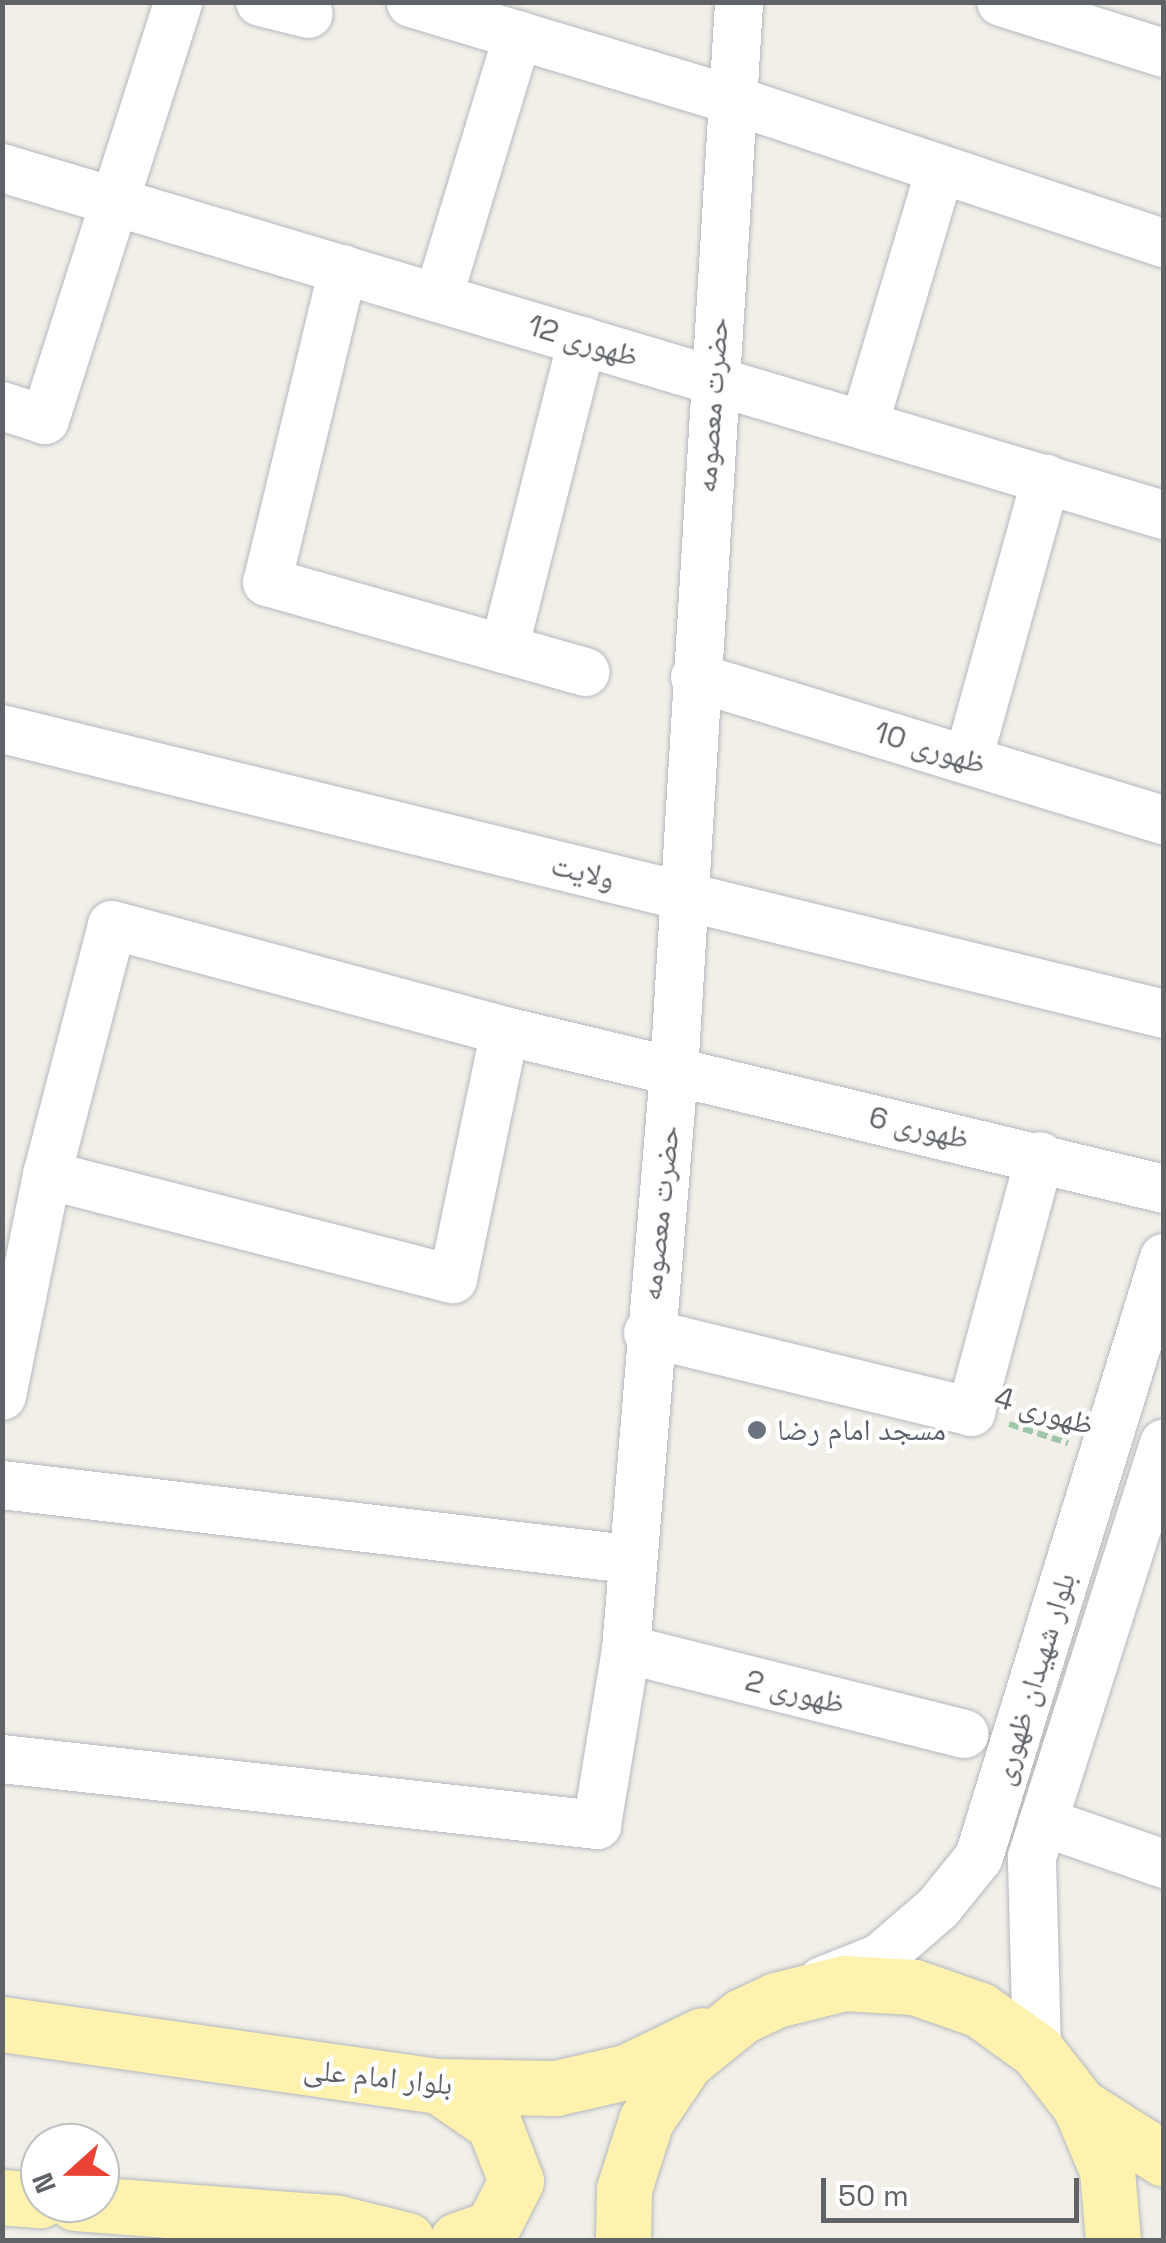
<!DOCTYPE html>
<html>
<head>
<meta charset="utf-8">
<style>
	body { margin:0 }
	#map { position:relative; width:1166px; height:2243px; overflow:hidden; background:#f1efe8; font-family:"Space Grotesk","Noto Naskh Arabic",sans-serif }
	div>[style] { position:absolute }
	.path>* { height:6px; margin-top:-3px; transform-origin:0; background:repeating-linear-gradient(90deg,#9cc7a9 0 10px,transparent 0 15px) }
	.roads { filter:drop-shadow(0 0 2px #b5b8bc) drop-shadow(0 0 2px #b5b8bc) }
	.minor>* { height:48px; margin:-24px; padding:0 24px; transform-origin:24px; border-radius:24px; background:#fff }
	.major>* { height:55px; margin:-27.5px; padding:0 27.5px; transform-origin:27.5px; border-radius:27.5px; background:#fff2af }
	.dots>* { width:28px; height:28px; translate:-50% -50%; box-sizing:border-box; border:5px solid #fff; border-radius:50% }
	span { translate:-50% -50%; white-space:nowrap; text-align:center; line-height:1.15; -webkit-text-stroke:8px #fff; paint-order:stroke }
	.street-label { font-size:30px; color:#5f6368 }
	.worship-label { font-size:30px; color:#5b616d }
	.left { translate:0 -50%; text-align:left }
	.frame { position:absolute; inset:0; border:5px solid #5f6368; pointer-events:none }
	.north { position:absolute; left:20px; top:2123px; width:100px; height:100px; box-sizing:border-box; background:#fff; border:2px solid #bfc1c3; border-radius:50%; rotate:249deg; font-size:28px; font-weight:700; line-height:40px; text-align:center; color:#5f6368 }
	.north::after { content:''; display:block; margin:auto; width:35px; height:45px; background:#ea4335; clip-path:polygon(50% 0,100% 100%,50% 72%,0 100%) }
	.scale { position:absolute; left:821px; top:2178px; width:258px; height:45px; box-sizing:border-box; border:5px solid #5f6368; border-top:0; padding-left:12px; font-size:30px; line-height:35px; white-space:nowrap; color:#5f6368; -webkit-text-stroke:8px #fff; paint-order:stroke }
</style>
</head>
<body>
<div id="map">
	<div class="path">
		<i style="left:1009px;top:1424px;width:62px;rotate:17.9deg"></i>
	</div>
	<div class="roads">
		<div class="minor">
			<i style="left:260px;top:2px;width:50px;rotate:13.8deg"></i>
			<i style="left:1001px;top:2px;width:171px;rotate:17.4deg"></i>
			<i style="left:411px;top:3px;width:336px;rotate:16.8deg"></i>
			<i style="left:733px;top:100px;width:454px;rotate:18.4deg"></i>
			<i style="left:2px;top:168px;width:1213px;rotate:16.63deg"></i>
			<i style="left:343px;top:269px;width:322px;rotate:103.6deg"></i>
			<i style="left:267px;top:582px;width:331px;rotate:15.8deg"></i>
			<i style="left:438px;top:298px;width:275px;rotate:-73.1deg"></i>
			<i style="left:2px;top:406px;width:45px;rotate:18deg"></i>
			<i style="left:45px;top:420px;width:439px;rotate:-72.3deg"></i>
			<i style="left:864px;top:425px;width:266px;rotate:-73.4deg"></i>
			<i style="left:504px;top:649px;width:318px;rotate:-75.8deg"></i>
			<i style="left:695px;top:677px;width:490px;rotate:17deg"></i>
			<i style="left:2px;top:729px;width:1196px;rotate:13.78deg"></i>
			<i style="left:968px;top:760px;width:292px;rotate:-74.5deg"></i>
			<i style="left:47px;top:1175px;width:419px;rotate:14.4deg"></i>
			<i style="left:453px;top:1279px;width:253px;rotate:-78.2deg"></i>
			<i style="left:648px;top:1333px;width:333px;rotate:13.7deg"></i>
			<i style="left:971px;top:1412px;width:265px;rotate:-74.9deg"></i>
			<i style="left:2px;top:1396px;width:226px;rotate:-78.5deg"></i>
			<i style="left:47px;top:1175px;width:258px;rotate:-75.4deg"></i>
			<i style="left:112px;top:925px;width:407px;rotate:15.1deg"></i>
			<i style="left:505px;top:1031px;width:678px;rotate:13.48deg"></i>
			<i style="left:2px;top:1485px;width:630px;rotate:6.74deg"></i>
			<i style="left:626px;top:1649px;width:349px;rotate:14.1deg"></i>
			<i style="left:2px;top:1759px;width:599px;rotate:6.33deg"></i>
			<i style="left:597px;top:1825px;width:178px;rotate:-80.6deg"></i>
			<i style="left:626px;top:1649px;width:579px;rotate:-85.24deg"></i>
			<i style="left:674px;top:1072px;width:1072px;rotate:-86.52deg"></i>
			<i style="left:1043px;top:1822px;width:128px;rotate:19.1deg"></i>
			<i style="left:822px;top:1981px;width:62px;rotate:-21.6deg"></i>
			<i style="left:880px;top:1958px;width:77px;rotate:-40.8deg"></i>
			<i style="left:938px;top:1908px;width:65px;rotate:-51.2deg"></i>
			<i style="left:979px;top:1857px;width:627px;rotate:-72.84deg"></i>
			<i style="left:1037px;top:2051px;width:194px;rotate:-91.5deg"></i>
			<i style="left:1032px;top:1857px;width:434px;rotate:-72.3deg"></i>
		</div>
		<div class="major">
			<i style="left:2px;top:2024px;width:441px;rotate:8.1deg"></i>
			<i style="left:439px;top:2086px;width:117px;rotate:1deg"></i>
			<i style="left:556px;top:2088px;width:72px;rotate:-12.9deg"></i>
			<i style="left:626px;top:2072px;width:85px;rotate:-25.7deg"></i>
			<i style="left:439px;top:2086px;width:67px;rotate:34.6deg"></i>
			<i style="left:494px;top:2124px;width:61px;rotate:68.9deg"></i>
			<i style="left:516px;top:2181px;width:53px;rotate:117.1deg"></i>
			<i style="left:492px;top:2228px;width:37px;rotate:161deg"></i>
			<i style="left:1080px;top:2106px;width:99px;rotate:32.2deg"></i>
			<i style="left:2px;top:2197px;width:38px;rotate:5deg"></i>
			<i style="left:75px;top:2203px;width:264px;rotate:4.3deg"></i>
			<i style="left:338px;top:2223px;width:71px;rotate:13.8deg"></i>
			<i style="left:623px;top:2240px;width:51px;rotate:-88.9deg"></i>
			<i style="left:624px;top:2189px;width:72px;rotate:-72.3deg"></i>
			<i style="left:646px;top:2120px;width:71px;rotate:-55.9deg"></i>
			<i style="left:686px;top:2061px;width:72px;rotate:-38.8deg"></i>
			<i style="left:742px;top:2016px;width:38px;rotate:-25deg"></i>
			<i style="left:776px;top:2000px;width:70px;rotate:-14deg"></i>
			<i style="left:844px;top:1983px;width:70px;rotate:3.3deg"></i>
			<i style="left:914px;top:1987px;width:70px;rotate:19.2deg"></i>
			<i style="left:980px;top:2010px;width:70px;rotate:35.7deg"></i>
			<i style="left:1037px;top:2051px;width:70px;rotate:52deg"></i>
			<i style="left:1080px;top:2106px;width:69px;rotate:67.1deg"></i>
			<i style="left:1107px;top:2170px;width:70px;rotate:85.1deg"></i>
		</div>
	</div>
	<div class="dots">
		<i style="left:757px;top:1430px;background:#6b7280"></i>
	</div>
	<div class="street-label">
		<span style="left:583px;top:341px;rotate:17deg">ظهوری 12</span>
		<span style="left:712px;top:405px;rotate:-86deg">حضرت معصومه</span>
		<span style="left:930px;top:748px;rotate:17deg">ظهوری 10</span>
		<span style="left:583px;top:872px;rotate:14deg">ولایت</span>
		<span style="left:919px;top:1128px;rotate:13deg">ظهوری 6</span>
		<span style="left:660px;top:1213px;rotate:-84deg">حضرت معصومه</span>
		<span style="left:1044px;top:1411px;rotate:17deg">ظهوری 4</span>
		<span style="left:1034px;top:1679px;rotate:-73deg">بلوار شهیدان ظهوری</span>
		<span style="left:795px;top:1692px;rotate:14deg">ظهوری 2</span>
		<span style="left:378px;top:2077px;rotate:6deg">بلوار امام علی</span>
	</div>
	<div class="worship-label">
		<span class="left" style="left:777px;top:1430px">مسجد امام رضا</span>
	</div>
	<div class="frame"></div>
	<div class="north">N</div>
	<div class="scale">50 m</div>
</div>
</body>
</html>
